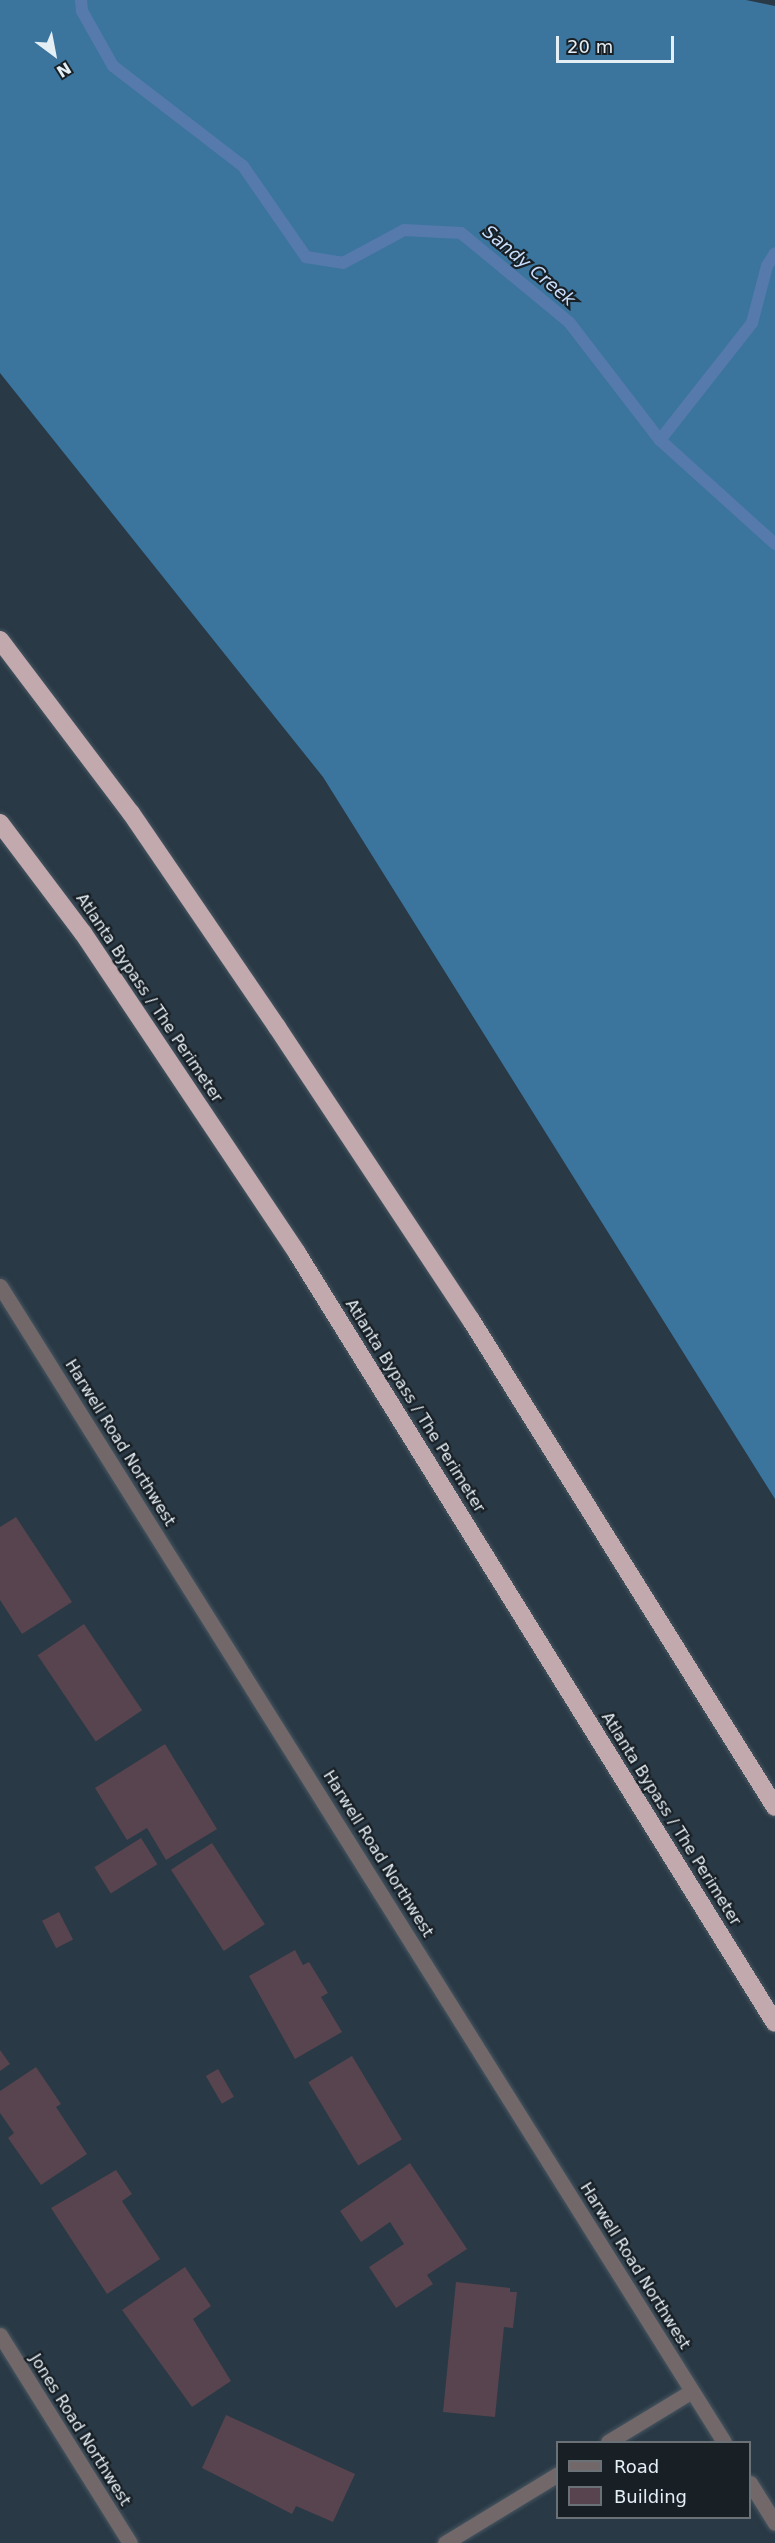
<!DOCTYPE html>
<html>
<head>
<meta charset="utf-8">
<style>
	body { margin:0 }
	#map { position:relative; width:775px; height:2543px; overflow:hidden; background:#293945; font-family:"DejaVu Sans",sans-serif }
	div>[style] { position:absolute }
	.forest>* { inset:0; background:#3b759e }
	.stream>* { height:12px; margin:-6px; padding:0 6px; transform-origin:6px; border-radius:6px; background:#567aac }
	.building>* { inset:0; background:#57444e; transform-origin:0 0 }
	.roads { filter:drop-shadow(0 0 2px #475661) drop-shadow(0 0 2px #475661) }
	.minor>* { height:15px; margin:-7.5px; padding:0 7.5px; transform-origin:7.5px; border-radius:7.5px; background:#72686a }
	.tertiary>* { height:15px; margin:-7.5px; padding:0 7.5px; transform-origin:7.5px; border-radius:7.5px; background:#72686a }
	.motorway>* { height:18px; margin:-9px; padding:0 9px; transform-origin:9px; border-radius:9px; background:#c2a9ae }
	span { translate:-50% -50%; white-space:nowrap; text-align:center; line-height:1.15; -webkit-text-stroke:4.5px #181f25; paint-order:stroke }
	.street-label { font-size:16px; color:#e4eef5 }
	.water-label { font-size:18px; color:#c8defc; font-style:italic }
	.legend { position:absolute; left:556px; top:2441px; width:195px; height:78px; box-sizing:border-box; background:#181f25; border:2px solid #6a7278; margin:0; padding:8px 10px; list-style:none; font-size:18px; color:#e4eef5 }
	.legend li { display:flex; align-items:center; gap:12px; height:30px }
	.legend b { width:30px; border:2px solid #6a7278 }
	.north { position:absolute; left:24px; top:24px; width:60px; height:60px; -webkit-text-stroke:4px #181f25; paint-order:stroke; rotate:148deg; font-size:16px; font-weight:700; line-height:24px; text-align:center; color:#e4eef5 }
	.north::after { content:''; display:block; margin:auto; width:21px; height:27px; background:#e4eef5; clip-path:polygon(50% 0,100% 100%,50% 72%,0 100%) }
	.scale { position:absolute; left:556px; top:36px; width:118px; height:27px; box-sizing:border-box; border:3px solid #e4eef5; border-top:0; padding-left:8px; font-size:18px; line-height:21px; white-space:nowrap; color:#e4eef5; -webkit-text-stroke:4px #181f25; paint-order:stroke }
</style>
</head>
<body>
<div id="map">
	<div class="forest">
		<i style="clip-path:polygon(0 0,746px 0,775px 6px,775px 1499px,323px 777px,0 373px)"></i>
	</div>
	<div class="stream">
		<i style="left:81px;top:0;width:11px;rotate:85deg"></i>
		<i style="left:82px;top:11px;width:63px;rotate:60.6deg"></i>
		<i style="left:113px;top:66px;width:164px;rotate:37.6deg"></i>
		<i style="left:243px;top:166px;width:111px;rotate:55.3deg"></i>
		<i style="left:306px;top:257px;width:37px;rotate:9deg"></i>
		<i style="left:343px;top:263px;width:69px;rotate:-28.4deg"></i>
		<i style="left:404px;top:230px;width:57px;rotate:3deg"></i>
		<i style="left:461px;top:233px;width:140px;rotate:39.5deg"></i>
		<i style="left:569px;top:322px;width:149px;rotate:52.4deg"></i>
		<i style="left:660px;top:440px;width:155px;rotate:42.1deg"></i>
		<i style="left:660px;top:440px;width:149px;rotate:-51.8deg"></i>
		<i style="left:752px;top:323px;width:59px;rotate:-75.3deg"></i>
		<i style="left:767px;top:266px;width:15px;rotate:-58deg"></i>
	</div>
	<div class="building">
		<i style="clip-path:polygon(16px 1517px,72px 1602px,22px 1634px,0 1600px,0 1527px)"></i>
		<i style="left:84px;top:1624px;width:104px;height:56px;rotate:56deg"></i>
		<i style="clip-path:polygon(165px 1744px,217px 1829px,166px 1860px,147px 1828px,127px 1840px,95px 1788px)"></i>
		<i style="left:141px;top:1838px;width:31px;height:55px;rotate:58deg"></i>
		<i style="left:212px;top:1843px;width:97px;height:49px;rotate:57deg"></i>
		<i style="left:59px;top:1912px;width:31px;height:19px;rotate:63deg"></i>
		<i style="clip-path:polygon(295px 1950px,303px 1965px,309px 1962px,328px 1993px,321px 1997px,342px 2032px,295px 2059px,249px 1976px)"></i>
		<i style="clip-path:polygon(0 2050px,10px 2064px,0 2071px)"></i>
		<i style="left:352px;top:2056px;width:97px;height:51px;rotate:59deg"></i>
		<i style="clip-path:polygon(36px 2067px,61px 2104px,56px 2107px,87px 2154px,41px 2185px,8px 2138px,14px 2133px,0 2113px,0 2091px)"></i>
		<i style="left:218px;top:2069px;width:32px;height:14px;rotate:60deg"></i>
		<i style="clip-path:polygon(410px 2163px,467px 2249px,427px 2275px,433px 2284px,396px 2308px,369px 2267px,404px 2244px,390px 2222px,361px 2242px,340px 2211px)"></i>
		<i style="clip-path:polygon(116px 2170px,132px 2194px,122px 2201px,160px 2259px,107px 2294px,51px 2208px)"></i>
		<i style="clip-path:polygon(185px 2267px,211px 2306px,193px 2319px,231px 2381px,192px 2407px,122px 2310px)"></i>
		<i style="clip-path:polygon(456px 2282px,510px 2288px,510px 2292px,517px 2292px,513px 2328px,504px 2327px,495px 2417px,443px 2412px)"></i>
		<i style="clip-path:polygon(226px 2415px,355px 2474px,333px 2522px,296px 2506px,292px 2514px,202px 2468px)"></i>
	</div>
	<div class="roads">
		<div class="minor">
			<i style="left:0;top:2335px;width:245px;rotate:58deg"></i>
			<i style="left:608px;top:2442px;width:98px;rotate:-31.3deg"></i>
			<i style="left:445px;top:2543px;width:132px;rotate:-31.4deg"></i>
		</div>
		<div class="tertiary">
			<i style="left:0;top:1286px;width:1364px;rotate:57.94deg"></i>
			<i style="left:750px;top:2483px;width:47px;rotate:58deg"></i>
		</div>
		<div class="motorway">
			<i style="left:0;top:640px;width:217px;rotate:52.9deg"></i>
			<i style="left:131px;top:813px;width:259px;rotate:55.7deg"></i>
			<i style="left:277px;top:1027px;width:351px;rotate:56.5deg"></i>
			<i style="left:471px;top:1320px;width:574px;rotate:58.03deg"></i>
			<i style="left:0;top:823px;width:138px;rotate:53deg"></i>
			<i style="left:83px;top:933px;width:385px;rotate:56.2deg"></i>
			<i style="left:297px;top:1253px;width:906px;rotate:58.17deg"></i>
		</div>
	</div>
	<div class="street-label">
		<span style="left:149px;top:998px;rotate:56deg">Atlanta Bypass / The Perimeter</span>
		<span style="left:415px;top:1406px;rotate:58deg">Atlanta Bypass / The Perimeter</span>
		<span style="left:120px;top:1443px;rotate:58deg">Harwell Road Northwest</span>
		<span style="left:671px;top:1819px;rotate:58deg">Atlanta Bypass / The Perimeter</span>
		<span style="left:378px;top:1854px;rotate:58deg">Harwell Road Northwest</span>
		<span style="left:635px;top:2266px;rotate:58deg">Harwell Road Northwest</span>
		<span style="left:80px;top:2430px;rotate:58deg">Jones Road Northwest</span>
	</div>
	<div class="water-label">
		<span style="left:529px;top:266px;rotate:40deg">Sandy Creek</span>
	</div>
	<ul class="legend">
	<li><b style="height:8px;background:#72686a"></b>Road</li>
	<li><b style="height:16px;background:#57444e"></b>Building</li>
	</ul>
	<div class="north">N</div>
	<div class="scale">20 m</div>
</div>
</body>
</html>
